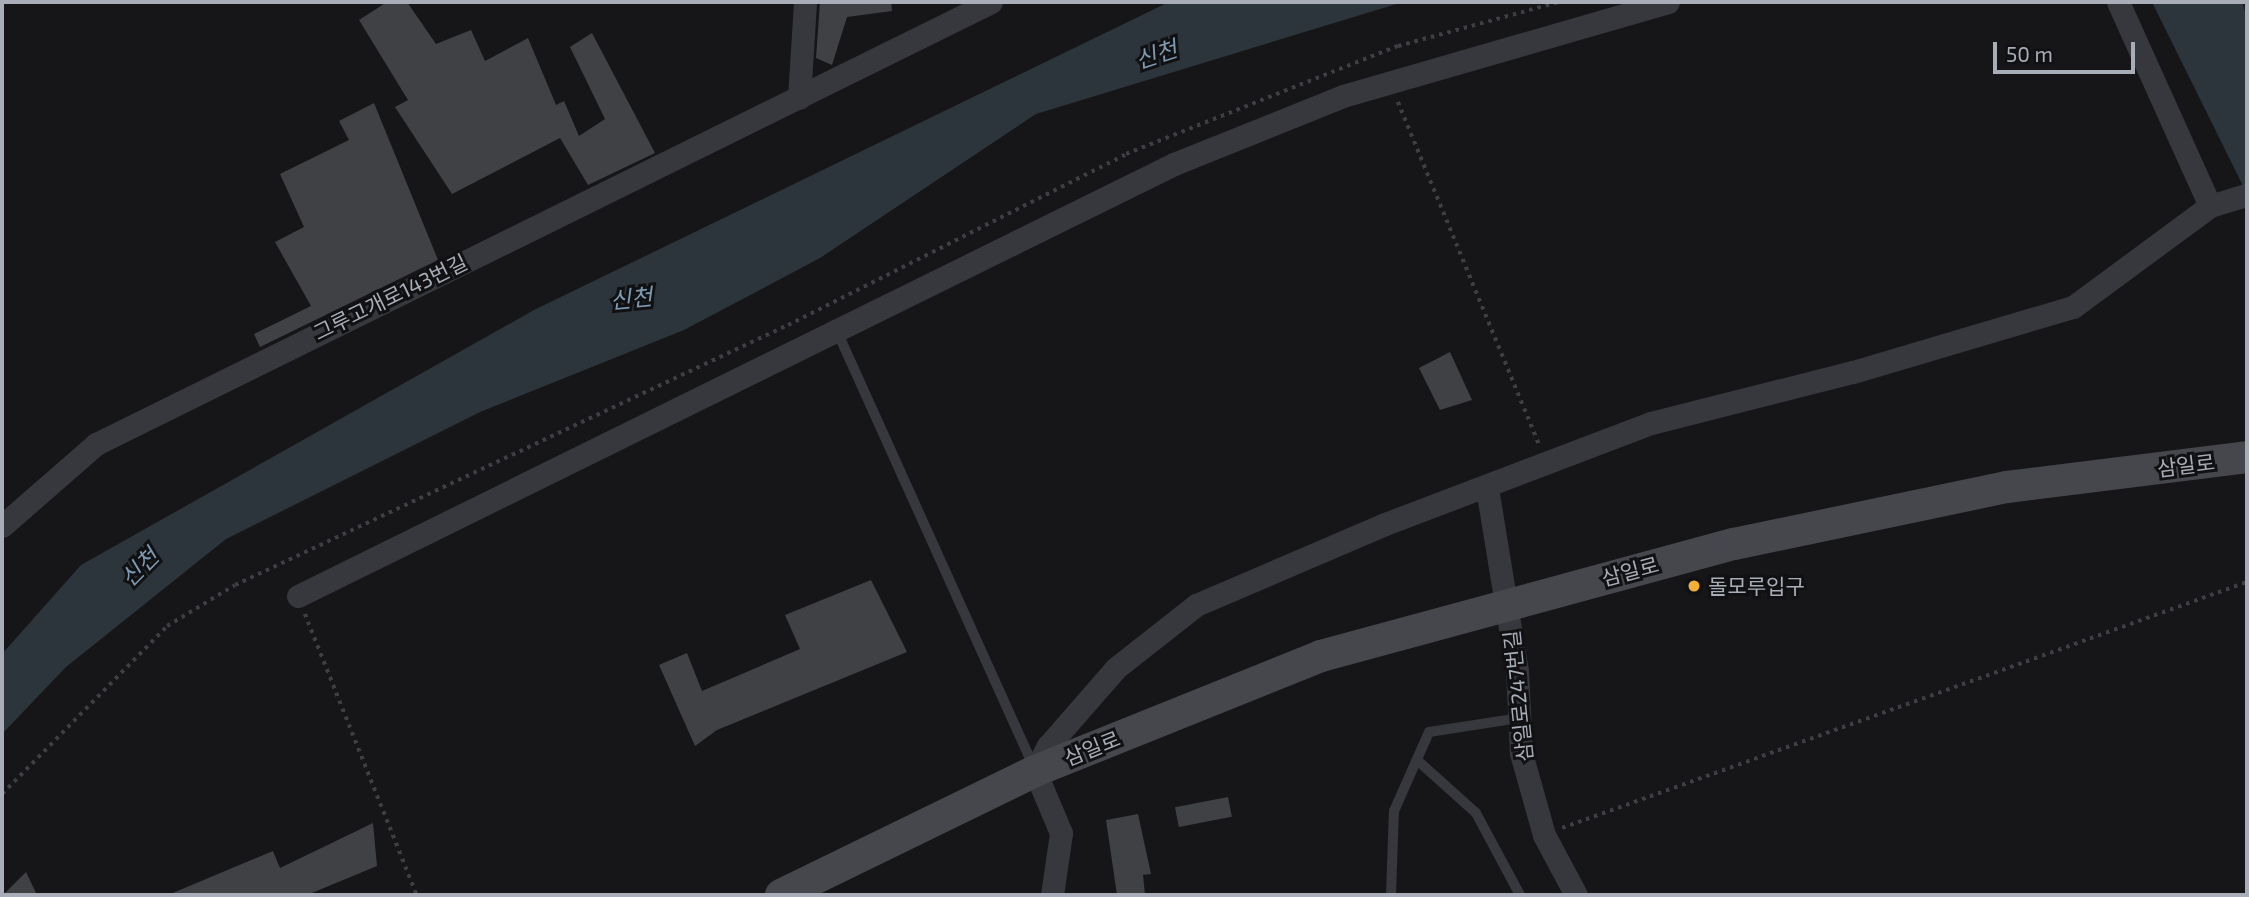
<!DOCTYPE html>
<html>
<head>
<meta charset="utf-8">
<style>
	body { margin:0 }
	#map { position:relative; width:2249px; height:897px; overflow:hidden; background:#161618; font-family:"Exo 2","Noto Sans KR",sans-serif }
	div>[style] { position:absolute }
	.water>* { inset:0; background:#2c353c }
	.building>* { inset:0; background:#404145; transform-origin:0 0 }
	.path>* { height:3.5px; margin-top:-1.75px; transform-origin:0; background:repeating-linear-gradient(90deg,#3d3f44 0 3.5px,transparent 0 8.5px) }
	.service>* { height:10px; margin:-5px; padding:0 5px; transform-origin:5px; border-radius:5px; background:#37383d }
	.minor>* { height:23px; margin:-11.5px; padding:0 11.5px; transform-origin:11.5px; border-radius:11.5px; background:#37383d }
	.secondary>* { height:32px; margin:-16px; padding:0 16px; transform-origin:16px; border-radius:16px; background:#45474d }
	.dots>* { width:19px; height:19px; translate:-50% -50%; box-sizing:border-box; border:4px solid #111113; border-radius:50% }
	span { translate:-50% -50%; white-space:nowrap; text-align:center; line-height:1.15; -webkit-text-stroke:6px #111113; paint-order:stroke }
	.street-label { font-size:21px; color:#a8adb8 }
	.poi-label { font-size:21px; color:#a8adb8 }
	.left { translate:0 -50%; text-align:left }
	.water-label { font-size:23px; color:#7f9bb3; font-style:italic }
	.frame { position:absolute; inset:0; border:4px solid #a8adb8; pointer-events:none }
	.scale { position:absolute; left:1993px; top:42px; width:142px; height:32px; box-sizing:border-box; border:4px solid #a8adb8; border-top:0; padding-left:9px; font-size:21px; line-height:24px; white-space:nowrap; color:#a8adb8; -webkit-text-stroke:5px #111113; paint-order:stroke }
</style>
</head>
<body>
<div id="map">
	<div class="water">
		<i style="clip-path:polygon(1169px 2px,1403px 2px,1036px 114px,820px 258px,684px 330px,480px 412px,226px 539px,66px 667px,2px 734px,2px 654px,81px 565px,534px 310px)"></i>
		<i style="clip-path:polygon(2152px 2px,2242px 2px,2247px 17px,2247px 194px)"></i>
	</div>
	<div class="building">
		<i style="clip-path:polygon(387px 2px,407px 2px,436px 44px,471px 30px,485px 61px,528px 38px,556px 105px,564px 101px,579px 136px,605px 119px,570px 47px,592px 33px,655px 153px,588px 185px,560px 138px,452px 194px,395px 107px,408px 100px,359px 20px)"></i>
		<i style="clip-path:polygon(820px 2px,891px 2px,892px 11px,847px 17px,832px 65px,816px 58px)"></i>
		<i style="clip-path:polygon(374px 103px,438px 260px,260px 347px,254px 334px,311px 306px,275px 242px,304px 227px,280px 174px,349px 140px,339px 121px)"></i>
		<i style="clip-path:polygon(1450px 352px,1472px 400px,1440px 410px,1419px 368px)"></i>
		<i style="clip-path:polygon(871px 580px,907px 652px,717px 730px,695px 746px,659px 665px,687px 653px,702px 691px,800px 649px,785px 615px)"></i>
		<i style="left:1228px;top:797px;width:20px;height:54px;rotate:79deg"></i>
		<i style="clip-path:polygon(1138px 814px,1151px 874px,1143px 875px,1145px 895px,1117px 895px,1106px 820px)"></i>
		<i style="clip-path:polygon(373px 823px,377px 866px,307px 895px,168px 895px,273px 851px,280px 868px)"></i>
		<i style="clip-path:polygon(26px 872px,37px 895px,3px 895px)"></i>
	</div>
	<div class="path">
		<i style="left:1398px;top:102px;width:370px;rotate:67.6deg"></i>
		<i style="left:305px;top:614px;width:302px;rotate:68.3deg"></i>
		<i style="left:2px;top:794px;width:235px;rotate:-45.5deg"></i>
		<i style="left:167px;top:626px;width:79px;rotate:-31.1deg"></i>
		<i style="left:235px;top:585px;width:611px;rotate:-25.18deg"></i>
		<i style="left:788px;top:325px;width:379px;rotate:-26.8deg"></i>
		<i style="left:1126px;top:154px;width:293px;rotate:-21.7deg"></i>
		<i style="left:1398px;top:46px;width:167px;rotate:-15.3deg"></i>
		<i style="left:1562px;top:828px;width:728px;rotate:-19.75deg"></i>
	</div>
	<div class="service">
		<i style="left:836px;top:329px;width:484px;rotate:65.7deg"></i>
		<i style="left:1417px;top:760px;width:79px;rotate:41.9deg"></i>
		<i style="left:1476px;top:813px;width:93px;rotate:61.8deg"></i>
		<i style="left:1391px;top:895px;width:84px;rotate:-88deg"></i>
		<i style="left:1394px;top:811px;width:86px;rotate:-66.1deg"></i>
		<i style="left:1429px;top:732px;width:91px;rotate:-8.8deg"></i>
	</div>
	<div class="minor">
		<i style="left:2118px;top:2px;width:224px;rotate:65.7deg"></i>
		<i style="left:799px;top:98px;width:96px;rotate:-86.4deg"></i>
		<i style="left:1487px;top:488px;width:185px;rotate:80.7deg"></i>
		<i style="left:1517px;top:671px;width:82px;rotate:87.2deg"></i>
		<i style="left:1521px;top:753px;width:85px;rotate:74.3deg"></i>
		<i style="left:1544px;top:835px;width:68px;rotate:61.9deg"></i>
		<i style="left:2px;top:526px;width:125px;rotate:-41.1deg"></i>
		<i style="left:96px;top:444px;width:998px;rotate:-26.28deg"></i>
		<i style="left:298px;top:596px;width:977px;rotate:-26.25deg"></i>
		<i style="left:1174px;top:164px;width:182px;rotate:-21.9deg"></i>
		<i style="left:1343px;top:96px;width:338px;rotate:-16.1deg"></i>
		<i style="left:1052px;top:895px;width:63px;rotate:-81.7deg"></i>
		<i style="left:1061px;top:833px;width:67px;rotate:-112.8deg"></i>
		<i style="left:1035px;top:771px;width:28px;rotate:-63deg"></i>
		<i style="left:1048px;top:746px;width:103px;rotate:-48.9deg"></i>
		<i style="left:1116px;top:668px;width:102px;rotate:-38.2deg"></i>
		<i style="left:1196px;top:605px;width:206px;rotate:-23.2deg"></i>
		<i style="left:1385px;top:524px;width:285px;rotate:-20.8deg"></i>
		<i style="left:1651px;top:423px;width:208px;rotate:-14.2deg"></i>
		<i style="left:1853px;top:372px;width:229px;rotate:-16.5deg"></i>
		<i style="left:2073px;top:307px;width:170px;rotate:-36.4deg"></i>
		<i style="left:2210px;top:206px;width:39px;rotate:-17deg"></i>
	</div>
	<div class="secondary">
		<i style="left:781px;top:895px;width:283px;rotate:-26deg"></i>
		<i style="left:1035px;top:771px;width:308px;rotate:-21.9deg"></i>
		<i style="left:1321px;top:656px;width:428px;rotate:-15.2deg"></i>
		<i style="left:1734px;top:544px;width:279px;rotate:-11.8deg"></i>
		<i style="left:2007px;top:487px;width:242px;rotate:-7.1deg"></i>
	</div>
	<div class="dots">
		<i style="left:1694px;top:586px;background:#f2b134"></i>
	</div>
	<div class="street-label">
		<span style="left:390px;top:297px;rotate:-26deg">그루고개로143번길</span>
		<span style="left:2186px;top:465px;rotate:-7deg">삼일로</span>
		<span style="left:1630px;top:571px;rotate:-15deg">삼일로</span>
		<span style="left:1518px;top:696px;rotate:-96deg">삼일로247번길</span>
		<span style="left:1092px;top:748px;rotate:-22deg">삼일로</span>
	</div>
	<div class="poi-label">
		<span class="left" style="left:1708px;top:586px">돌모루입구</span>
	</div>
	<div class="water-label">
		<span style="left:1156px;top:54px;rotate:-18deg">신천</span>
		<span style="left:631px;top:298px;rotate:-6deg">신천</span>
		<span style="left:139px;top:567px;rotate:-45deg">신천</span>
	</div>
	<div class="frame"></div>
	<div class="scale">50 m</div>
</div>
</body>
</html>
